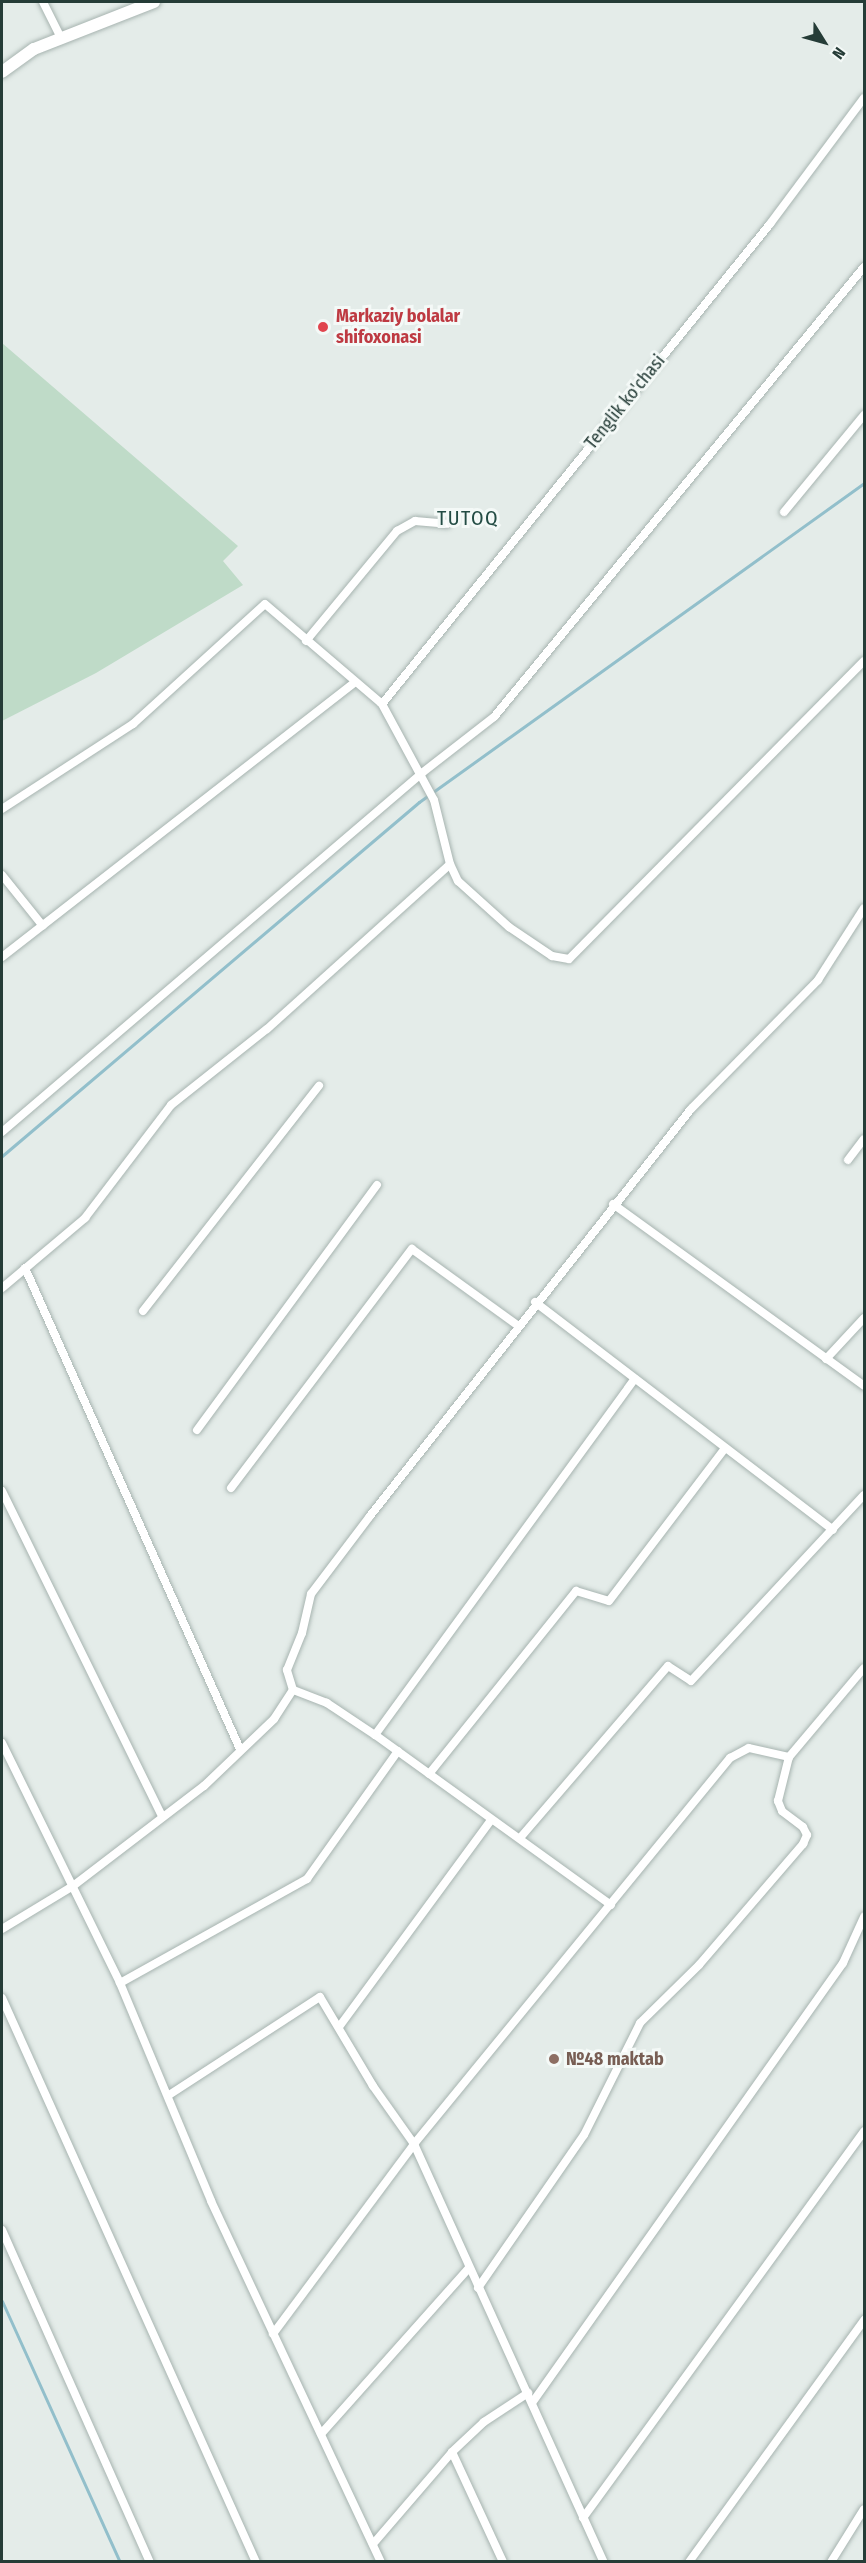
<!DOCTYPE html>
<html>
<head>
<meta charset="utf-8">
<style>
	body { margin:0 }
	#map { position:relative; width:866px; height:2563px; overflow:hidden; background:#e4ece9; font-family:"Fira Sans Condensed",sans-serif }
	div>[style] { position:absolute }
	.green>* { inset:0; background:#bfdbc8 }
	.stream>* { height:3px; margin:-1.5px; padding:0 1.5px; transform-origin:1.5px; border-radius:1.5px; background:#92bfcb }
	.roads { filter:drop-shadow(0 0 2px #a7b4b0) drop-shadow(0 0 2px #a7b4b0) }
	.street>* { height:8px; margin:-4px; padding:0 4px; transform-origin:4px; border-radius:4px; background:#fff }
	.secondary>* { height:12px; margin:-6px; padding:0 6px; transform-origin:6px; border-radius:6px; background:#fff }
	.dots>* { width:16px; height:16px; translate:-50% -50%; box-sizing:border-box; border:3px solid #f4f9f7; border-radius:50% }
	span { translate:-50% -50%; white-space:nowrap; text-align:center; line-height:1.15; -webkit-text-stroke:6px #f4f9f7; paint-order:stroke }
	.health-label { font-size:18px; color:#be3a42; font-weight:700 }
	.left { translate:0 -50%; text-align:left }
	.street-label { font-size:18px; color:#253c37 }
	.education-label { font-size:18px; color:#785e54; font-weight:700 }
	.neighbourhood-label { font-size:20px; color:#234c44; letter-spacing:1.5px }
	.frame { position:absolute; inset:0; border:3px solid #253c37; pointer-events:none }
	.north { position:absolute; left:794px; top:12px; width:60px; height:60px; -webkit-text-stroke:4px #f4f9f7; paint-order:stroke; rotate:127deg; font-size:16px; font-weight:700; line-height:24px; text-align:center; color:#253c37 }
	.north::after { content:''; display:block; margin:auto; width:21px; height:27px; background:#253c37; clip-path:polygon(50% 0,100% 100%,50% 72%,0 100%) }
</style>
</head>
<body>
<div id="map">
	<div class="green">
		<i style="clip-path:polygon(2px 343px,238px 546px,223px 561px,243px 585px,96px 673px,2px 721px)"></i>
	</div>
	<div class="stream">
		<i style="left:2px;top:1156px;width:547px;rotate:-40.33deg"></i>
		<i style="left:419px;top:802px;width:548px;rotate:-35.63deg"></i>
		<i style="left:2px;top:2301px;width:286px;rotate:65.7deg"></i>
	</div>
	<div class="roads">
		<div class="street">
			<i style="left:43px;top:2px;width:40px;rotate:63.4deg"></i>
			<i style="left:784px;top:512px;width:126px;rotate:-50.5deg"></i>
			<i style="left:306px;top:641px;width:143px;rotate:-50.4deg"></i>
			<i style="left:397px;top:531px;width:21px;rotate:-29deg"></i>
			<i style="left:415px;top:521px;width:32px;rotate:5deg"></i>
			<i style="left:382px;top:704px;width:617px;rotate:-51.05deg"></i>
			<i style="left:770px;top:224px;width:157px;rotate:-53.3deg"></i>
			<i style="left:2px;top:809px;width:156px;rotate:-33deg"></i>
			<i style="left:133px;top:724px;width:178px;rotate:-42.3deg"></i>
			<i style="left:265px;top:604px;width:154px;rotate:40.5deg"></i>
			<i style="left:382px;top:704px;width:109px;rotate:61.6deg"></i>
			<i style="left:434px;top:800px;width:66px;rotate:76deg"></i>
			<i style="left:450px;top:864px;width:19px;rotate:65deg"></i>
			<i style="left:458px;top:881px;width:69px;rotate:42deg"></i>
			<i style="left:509px;top:927px;width:52px;rotate:34deg"></i>
			<i style="left:552px;top:956px;width:17px;rotate:10deg"></i>
			<i style="left:569px;top:959px;width:419px;rotate:-45.3deg"></i>
			<i style="left:2px;top:875px;width:65px;rotate:51.2deg"></i>
			<i style="left:2px;top:957px;width:446px;rotate:-37.9deg"></i>
			<i style="left:2px;top:1132px;width:553px;rotate:-40.52deg"></i>
			<i style="left:422px;top:773px;width:91px;rotate:-37.9deg"></i>
			<i style="left:494px;top:717px;width:583px;rotate:-50.57deg"></i>
			<i style="left:848px;top:1160px;width:26px;rotate:-53deg"></i>
			<i style="left:613px;top:1204px;width:310px;rotate:35.9deg"></i>
			<i style="left:25px;top:1268px;width:527px;rotate:65.92deg"></i>
			<i style="left:2px;top:1288px;width:109px;rotate:-40.1deg"></i>
			<i style="left:85px;top:1218px;width:142px;rotate:-52.7deg"></i>
			<i style="left:171px;top:1105px;width:122px;rotate:-38.4deg"></i>
			<i style="left:267px;top:1029px;width:246px;rotate:-42deg"></i>
			<i style="left:535px;top:1302px;width:375px;rotate:37.4deg"></i>
			<i style="left:143px;top:1311px;width:286px;rotate:-52deg"></i>
			<i style="left:826px;top:1359px;width:56px;rotate:-47.2deg"></i>
			<i style="left:197px;top:1430px;width:304px;rotate:-53.7deg"></i>
			<i style="left:231px;top:1488px;width:300px;rotate:-52.9deg"></i>
			<i style="left:412px;top:1249px;width:130px;rotate:35.9deg"></i>
			<i style="left:2px;top:1491px;width:362px;rotate:63.8deg"></i>
			<i style="left:375px;top:1735px;width:441px;rotate:-53.9deg"></i>
			<i style="left:2px;top:1743px;width:267px;rotate:63.8deg"></i>
			<i style="left:120px;top:1983px;width:236px;rotate:67.3deg"></i>
			<i style="left:211px;top:2201px;width:399px;rotate:64.8deg"></i>
			<i style="left:429px;top:1774px;width:235px;rotate:-51.2deg"></i>
			<i style="left:576px;top:1591px;width:34px;rotate:17deg"></i>
			<i style="left:609px;top:1601px;width:192px;rotate:-52.8deg"></i>
			<i style="left:520px;top:1838px;width:227px;rotate:-49.3deg"></i>
			<i style="left:668px;top:1666px;width:27px;rotate:33deg"></i>
			<i style="left:691px;top:1681px;width:254px;rotate:-47.1deg"></i>
			<i style="left:611px;top:1905px;width:291px;rotate:-144.2deg"></i>
			<i style="left:375px;top:1735px;width:58px;rotate:-146.3deg"></i>
			<i style="left:327px;top:1703px;width:36px;rotate:-159deg"></i>
			<i style="left:293px;top:1690px;width:21px;rotate:-107deg"></i>
			<i style="left:287px;top:1670px;width:40px;rotate:-68deg"></i>
			<i style="left:302px;top:1633px;width:40px;rotate:-77deg"></i>
			<i style="left:311px;top:1594px;width:98px;rotate:-52.9deg"></i>
			<i style="left:370px;top:1516px;width:518px;rotate:-51.74deg"></i>
			<i style="left:691px;top:1109px;width:181px;rotate:-45.4deg"></i>
			<i style="left:818px;top:980px;width:85px;rotate:-57.4deg"></i>
			<i style="left:2px;top:1929px;width:83px;rotate:-31.2deg"></i>
			<i style="left:73px;top:1886px;width:165px;rotate:-37.4deg"></i>
			<i style="left:204px;top:1786px;width:97px;rotate:-43.7deg"></i>
			<i style="left:274px;top:1719px;width:35px;rotate:-57deg"></i>
			<i style="left:120px;top:1983px;width:214px;rotate:-29.1deg"></i>
			<i style="left:307px;top:1879px;width:157px;rotate:-54.6deg"></i>
			<i style="left:2px;top:1998px;width:619px;rotate:65.76deg"></i>
			<i style="left:339px;top:2027px;width:257px;rotate:-53.7deg"></i>
			<i style="left:169px;top:2095px;width:180px;rotate:-33deg"></i>
			<i style="left:320px;top:1997px;width:104px;rotate:59.2deg"></i>
			<i style="left:373px;top:2086px;width:71px;rotate:54.7deg"></i>
			<i style="left:414px;top:2144px;width:459px;rotate:65.6deg"></i>
			<i style="left:2px;top:2230px;width:363px;rotate:66deg"></i>
			<i style="left:478px;top:2288px;width:186px;rotate:-55.3deg"></i>
			<i style="left:584px;top:2135px;width:125px;rotate:-63.4deg"></i>
			<i style="left:640px;top:2023px;width:83px;rotate:-44.5deg"></i>
			<i style="left:699px;top:1965px;width:160px;rotate:-49.3deg"></i>
			<i style="left:803px;top:1844px;width:10px;rotate:-66deg"></i>
			<i style="left:807px;top:1835px;width:9px;rotate:-117deg"></i>
			<i style="left:803px;top:1827px;width:26px;rotate:-143deg"></i>
			<i style="left:782px;top:1811px;width:11px;rotate:-112deg"></i>
			<i style="left:778px;top:1801px;width:45px;rotate:-76deg"></i>
			<i style="left:789px;top:1757px;width:116px;rotate:-49.9deg"></i>
			<i style="left:273px;top:2334px;width:237px;rotate:-53.4deg"></i>
			<i style="left:414px;top:2144px;width:499px;rotate:-50.7deg"></i>
			<i style="left:730px;top:1758px;width:21px;rotate:-28deg"></i>
			<i style="left:749px;top:1748px;width:41px;rotate:12.7deg"></i>
			<i style="left:532px;top:2403px;width:539px;rotate:-54.75deg"></i>
			<i style="left:843px;top:1963px;width:51px;rotate:-65.5deg"></i>
			<i style="left:321px;top:2434px;width:222px;rotate:-48.3deg"></i>
			<i style="left:452px;top:2452px;width:121px;rotate:65.1deg"></i>
			<i style="left:583px;top:2518px;width:478px;rotate:-54deg"></i>
			<i style="left:373px;top:2544px;width:121px;rotate:-49.3deg"></i>
			<i style="left:452px;top:2452px;width:44px;rotate:-43.2deg"></i>
			<i style="left:484px;top:2422px;width:53px;rotate:-33.4deg"></i>
			<i style="left:689px;top:2562px;width:299px;rotate:-54.1deg"></i>
			<i style="left:831px;top:2562px;width:62px;rotate:-58.1deg"></i>
		</div>
		<div class="secondary">
			<i style="left:2px;top:72px;width:39px;rotate:-36deg"></i>
			<i style="left:34px;top:49px;width:129px;rotate:-21.4deg"></i>
		</div>
	</div>
	<div class="dots">
		<i style="left:323px;top:327px;background:#e0444e"></i>
		<i style="left:554px;top:2059px;background:#8d6e63"></i>
	</div>
	<div class="health-label">
		<span class="left" style="left:336px;top:327px">Markaziy bolalar<br>shifoxonasi</span>
	</div>
	<div class="street-label">
		<span style="left:625px;top:402px;rotate:-51deg">Tenglik ko'chasi</span>
	</div>
	<div class="education-label">
		<span class="left" style="left:566px;top:2059px">№48 maktab</span>
	</div>
	<div class="neighbourhood-label">
		<span style="left:468px;top:518px">TUTOQ</span>
	</div>
	<div class="frame"></div>
	<div class="north">N</div>
</div>
</body>
</html>
